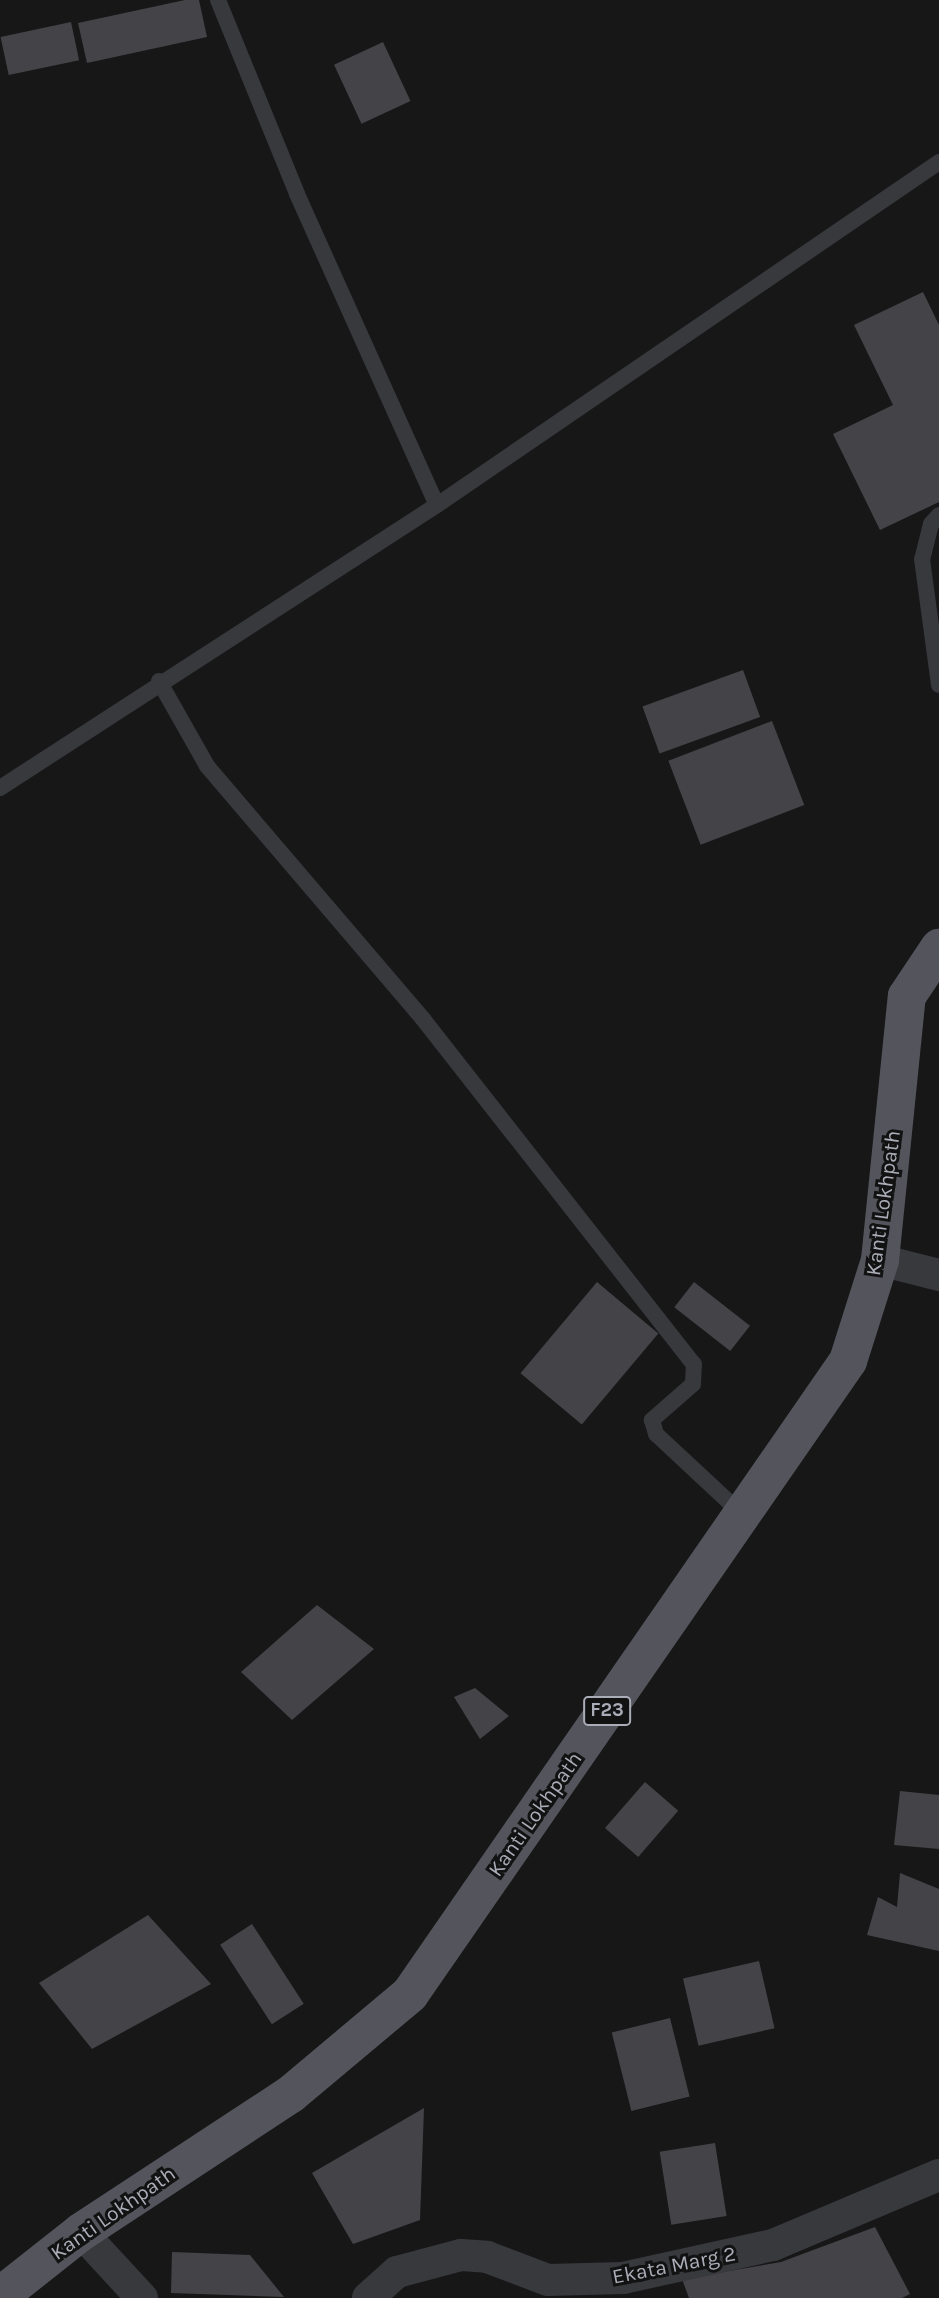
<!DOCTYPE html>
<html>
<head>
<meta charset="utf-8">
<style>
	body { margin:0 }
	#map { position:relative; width:939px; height:2298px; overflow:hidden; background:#171718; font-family:Karla,sans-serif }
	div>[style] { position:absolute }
	.building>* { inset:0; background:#444448; transform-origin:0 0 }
	.lane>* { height:16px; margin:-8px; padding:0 8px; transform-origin:8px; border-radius:8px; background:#38393d }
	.street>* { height:32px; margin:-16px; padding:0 16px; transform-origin:16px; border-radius:16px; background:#38393d }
	.primary>* { height:38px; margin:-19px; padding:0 19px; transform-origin:19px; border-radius:19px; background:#54555c }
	span { translate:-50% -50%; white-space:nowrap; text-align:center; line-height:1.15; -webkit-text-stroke:6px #121213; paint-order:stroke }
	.shield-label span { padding:2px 5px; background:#121213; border:2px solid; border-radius:5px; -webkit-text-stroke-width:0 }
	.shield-label { font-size:19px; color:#aaadb7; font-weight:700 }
	.street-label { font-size:21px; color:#aaadb7 }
</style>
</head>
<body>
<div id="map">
	<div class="building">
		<i style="clip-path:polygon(185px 0,199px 0,207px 37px,87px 63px,78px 23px)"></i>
		<i style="left:71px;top:22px;width:39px;height:72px;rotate:78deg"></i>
		<i style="left:383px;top:42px;width:65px;height:54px;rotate:65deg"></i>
		<i style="clip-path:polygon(923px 292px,939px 325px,939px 502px,880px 530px,833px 434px,893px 405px,854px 325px)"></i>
		<i style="left:743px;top:670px;width:50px;height:107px;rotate:70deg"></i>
		<i style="left:772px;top:721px;width:90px;height:111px;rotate:69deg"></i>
		<i style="left:597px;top:1282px;width:80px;height:119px;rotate:40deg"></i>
		<i style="left:694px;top:1282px;width:71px;height:32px;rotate:38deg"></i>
		<i style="clip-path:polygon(317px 1605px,374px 1649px,292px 1720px,241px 1672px)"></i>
		<i style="clip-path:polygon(475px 1688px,509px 1716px,480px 1739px,454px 1697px)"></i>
		<i style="left:645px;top:1782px;width:44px;height:61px;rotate:41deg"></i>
		<i style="clip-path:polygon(900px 1791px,939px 1795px,939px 1849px,894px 1845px)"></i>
		<i style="clip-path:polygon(900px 1873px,939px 1889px,939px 1951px,867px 1935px,878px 1897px,897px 1907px)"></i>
		<i style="clip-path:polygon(148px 1915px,211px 1984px,92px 2049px,39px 1983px)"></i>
		<i style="left:252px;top:1924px;width:95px;height:38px;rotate:57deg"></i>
		<i style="left:759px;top:1961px;width:69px;height:78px;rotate:77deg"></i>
		<i style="left:670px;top:2018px;width:81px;height:60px;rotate:76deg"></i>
		<i style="clip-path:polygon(424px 2108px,420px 2220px,353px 2244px,312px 2173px)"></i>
		<i style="left:715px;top:2143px;width:74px;height:56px;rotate:81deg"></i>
		<i style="clip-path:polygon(875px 2227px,910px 2294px,902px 2298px,689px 2298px,682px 2279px,781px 2262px)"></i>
		<i style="clip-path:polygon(172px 2252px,250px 2255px,284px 2297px,171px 2293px)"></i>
	</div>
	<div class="lane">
		<i style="left:218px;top:0;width:209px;rotate:67.8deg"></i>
		<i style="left:297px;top:194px;width:341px;rotate:65.8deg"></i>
		<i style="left:939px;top:515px;width:12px;rotate:132deg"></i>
		<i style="left:931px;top:524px;width:36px;rotate:104deg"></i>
		<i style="left:922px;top:559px;width:127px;rotate:82.3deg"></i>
		<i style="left:159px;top:681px;width:98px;rotate:60.5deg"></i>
		<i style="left:207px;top:766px;width:333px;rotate:49.5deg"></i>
		<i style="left:423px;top:1019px;width:439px;rotate:51.9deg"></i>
		<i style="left:694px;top:1364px;width:20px;rotate:93deg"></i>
		<i style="left:693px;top:1384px;width:55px;rotate:138.7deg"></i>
		<i style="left:652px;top:1420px;width:15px;rotate:74deg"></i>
		<i style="left:656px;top:1434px;width:119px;rotate:43deg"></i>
		<i style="left:0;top:788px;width:521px;rotate:-32.93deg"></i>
		<i style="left:437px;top:505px;width:608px;rotate:-34.34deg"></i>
	</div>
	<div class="street">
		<i style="left:880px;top:1260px;width:61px;rotate:14.3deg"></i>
		<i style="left:81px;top:2232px;width:90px;rotate:47.3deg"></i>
		<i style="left:368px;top:2298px;width:39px;rotate:-42deg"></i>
		<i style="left:397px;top:2272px;width:66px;rotate:-14.9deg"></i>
		<i style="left:461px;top:2255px;width:26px;rotate:4deg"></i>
		<i style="left:487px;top:2257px;width:65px;rotate:20.7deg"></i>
		<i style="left:548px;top:2280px;width:75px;rotate:-1.5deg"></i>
		<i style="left:623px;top:2278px;width:154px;rotate:-12.4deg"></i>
		<i style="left:773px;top:2245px;width:180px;rotate:-22.9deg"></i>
	</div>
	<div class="primary">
		<i style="left:0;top:2296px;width:103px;rotate:-38.3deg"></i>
		<i style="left:81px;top:2232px;width:251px;rotate:-33.3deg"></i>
		<i style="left:291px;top:2094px;width:155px;rotate:-40deg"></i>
		<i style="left:410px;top:1994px;width:770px;rotate:-55.32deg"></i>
		<i style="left:848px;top:1361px;width:106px;rotate:-72.4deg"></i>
		<i style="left:880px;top:1260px;width:265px;rotate:-84.2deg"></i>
		<i style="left:907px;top:996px;width:58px;rotate:-56.3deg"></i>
	</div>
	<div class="shield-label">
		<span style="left:607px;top:1711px">F23</span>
	</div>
	<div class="street-label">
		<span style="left:883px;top:1203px;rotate:-82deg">Kanti Lokhpath</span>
		<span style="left:535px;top:1814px;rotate:-55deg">Kanti Lokhpath</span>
		<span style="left:113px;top:2213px;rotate:-35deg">Kanti Lokhpath</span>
		<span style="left:674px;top:2265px;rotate:-11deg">Ekata Marg 2</span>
	</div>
</div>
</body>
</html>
